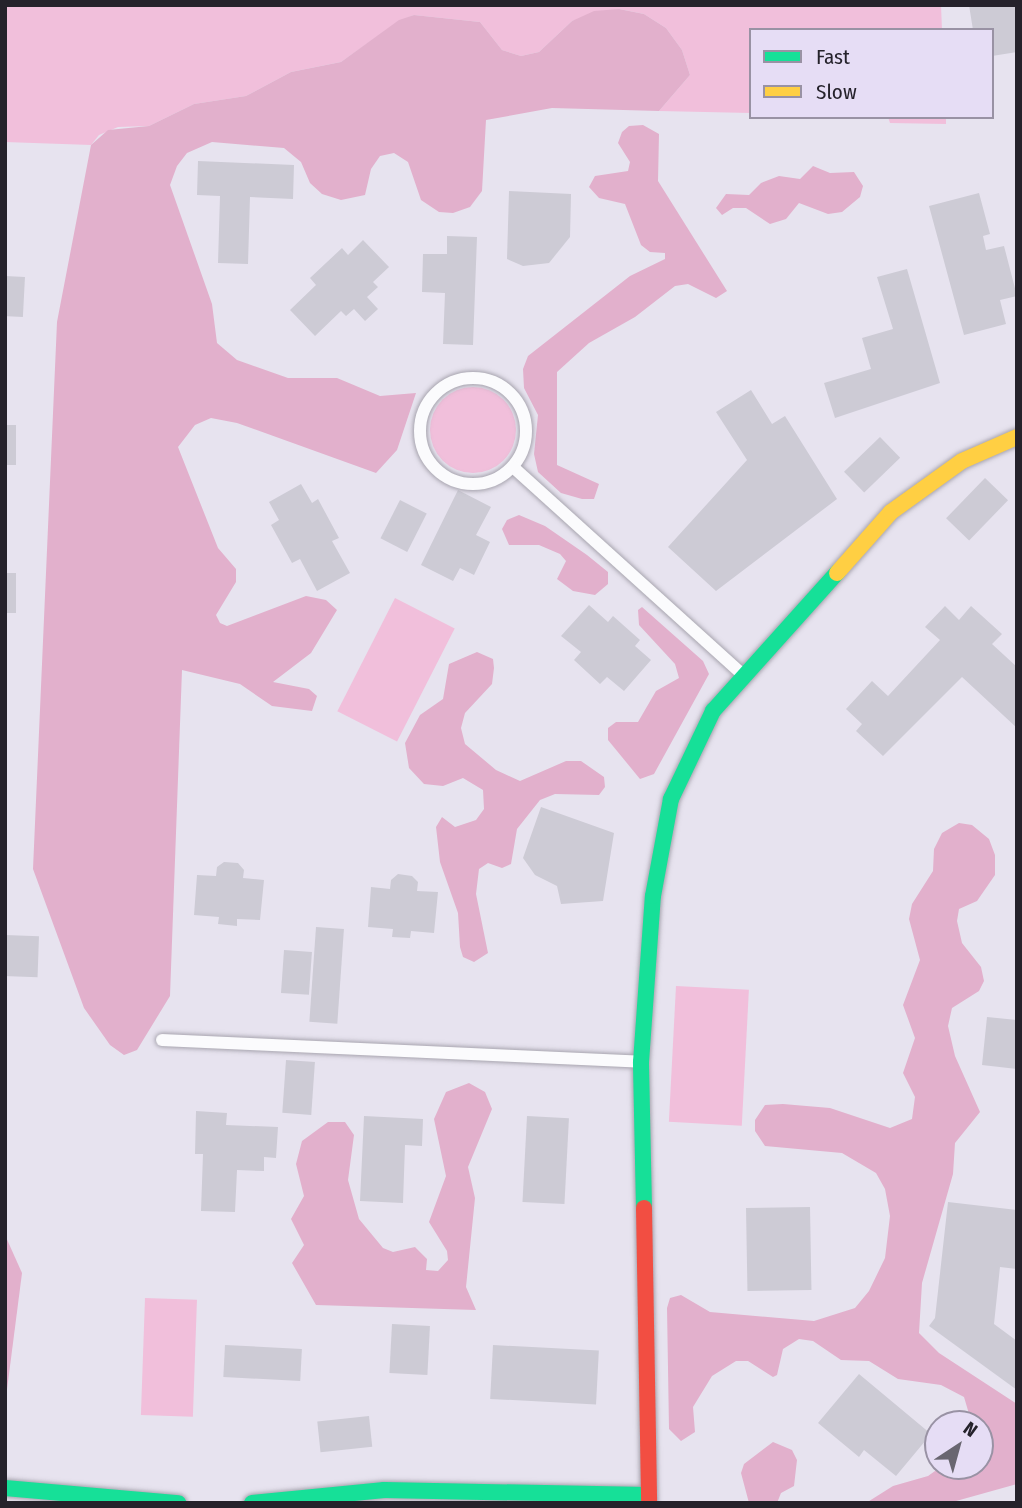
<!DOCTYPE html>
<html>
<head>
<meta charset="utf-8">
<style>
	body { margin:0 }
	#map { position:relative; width:1022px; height:1508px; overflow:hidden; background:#e7e3ef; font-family:"Fira Sans Condensed",sans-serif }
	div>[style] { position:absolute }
	.green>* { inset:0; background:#f1bfdb; transform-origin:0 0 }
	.round { border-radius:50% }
	.forest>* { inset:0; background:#e2b0cc }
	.building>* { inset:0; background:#cdcbd5; transform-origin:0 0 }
	.roads { filter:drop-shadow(0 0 2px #a8a5af) drop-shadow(0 0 2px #a8a5af) }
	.lane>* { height:12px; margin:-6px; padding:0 6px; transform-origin:6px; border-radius:6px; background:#fbfbfd }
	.lane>.ring { margin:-6px; padding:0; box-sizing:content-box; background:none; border:12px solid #fbfbfd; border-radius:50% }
	.fast>* { height:16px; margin:-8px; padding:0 8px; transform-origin:8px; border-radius:8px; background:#16e098 }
	.slow>* { height:16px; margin:-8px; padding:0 8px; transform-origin:8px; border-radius:8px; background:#ffcf43 }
	.jam>* { height:16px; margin:-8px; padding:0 8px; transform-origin:8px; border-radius:8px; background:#f24e42 }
	span { translate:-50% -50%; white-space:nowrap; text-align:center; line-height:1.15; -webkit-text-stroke:6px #e6ddf5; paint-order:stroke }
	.frame { position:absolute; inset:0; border:7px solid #25222b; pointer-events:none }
	.legend { position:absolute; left:749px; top:28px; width:245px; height:91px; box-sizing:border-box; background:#e6ddf5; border:2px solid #9992a4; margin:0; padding:9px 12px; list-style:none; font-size:21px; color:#25222b }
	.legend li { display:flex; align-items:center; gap:14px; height:35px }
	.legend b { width:35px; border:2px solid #9992a4 }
	.north { position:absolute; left:924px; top:1410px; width:70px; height:70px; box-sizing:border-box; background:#e6ddf5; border:2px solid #9992a4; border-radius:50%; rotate:36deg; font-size:19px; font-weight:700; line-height:28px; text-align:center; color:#25222b }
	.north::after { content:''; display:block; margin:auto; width:24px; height:32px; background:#696670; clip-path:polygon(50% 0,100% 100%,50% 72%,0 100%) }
</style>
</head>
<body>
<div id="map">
	<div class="green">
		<i style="clip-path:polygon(5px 5px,941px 5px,942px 30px,751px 30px,751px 113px,659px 111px,690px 75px,682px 50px,666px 28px,644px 14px,619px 9px,572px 21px,539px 52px,521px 56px,502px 50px,480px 22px,414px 15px,399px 21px,341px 62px,291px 72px,246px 96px,194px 104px,149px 126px,118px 127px,99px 135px,91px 145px,5px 142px)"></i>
		<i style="clip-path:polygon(888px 117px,946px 117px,946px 124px,890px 123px)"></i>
		<i class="round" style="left:430px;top:387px;width:86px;height:86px"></i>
		<i style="left:395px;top:598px;width:67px;height:127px;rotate:27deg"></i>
		<i style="left:676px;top:986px;width:73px;height:136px;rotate:3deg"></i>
		<i style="left:145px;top:1298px;width:52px;height:117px;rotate:2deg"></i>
	</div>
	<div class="forest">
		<i style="clip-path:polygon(619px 9px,644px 14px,666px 28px,682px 50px,690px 75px,659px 111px,552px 108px,486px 120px,482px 191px,470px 207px,453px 213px,439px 212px,421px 200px,408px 162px,394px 153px,380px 156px,371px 169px,365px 195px,341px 200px,322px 194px,310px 183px,301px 162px,284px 148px,212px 142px,187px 153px,177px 166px,170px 185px,212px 304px,217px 343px,237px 360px,288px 378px,337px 378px,380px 396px,416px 393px,397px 450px,376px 473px,237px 423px,211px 418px,195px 425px,178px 447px,218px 548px,236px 569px,236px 582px,216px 615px,220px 623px,227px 626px,306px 596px,326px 600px,337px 610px,311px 653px,273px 682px,309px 689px,317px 696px,312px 711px,272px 706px,240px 684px,182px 670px,170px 996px,137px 1050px,124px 1055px,110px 1045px,84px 1008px,33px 869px,57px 322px,91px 145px,108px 130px,149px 126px,194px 104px,246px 96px,291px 72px,341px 62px,399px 20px,414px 15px,480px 22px,502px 50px,521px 56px,539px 52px,572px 21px,594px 11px)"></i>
		<i style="clip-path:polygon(643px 125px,659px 134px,658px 181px,727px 291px,716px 298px,688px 284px,675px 286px,635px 317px,589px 343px,557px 372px,557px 465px,599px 484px,594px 499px,582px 499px,561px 493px,538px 472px,534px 454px,538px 415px,524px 388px,523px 369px,528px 356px,630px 276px,665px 259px,665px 253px,650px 252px,641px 245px,625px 204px,599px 198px,589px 187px,595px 176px,628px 171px,630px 162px,618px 143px,622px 132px,629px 126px)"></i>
		<i style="clip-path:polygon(813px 166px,830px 173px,854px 172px,863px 186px,860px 197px,842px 212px,828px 214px,799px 203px,786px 219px,770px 224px,746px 208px,733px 208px,722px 215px,716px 208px,726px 194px,749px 195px,761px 183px,779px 176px,800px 179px)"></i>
		<i style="clip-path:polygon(519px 515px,545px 526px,587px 555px,608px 572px,608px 584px,595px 595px,573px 591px,557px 579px,566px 561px,560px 554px,539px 545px,509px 545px,502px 529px,507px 520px)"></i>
		<i style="clip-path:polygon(642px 607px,703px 661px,709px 674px,654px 774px,640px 779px,608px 740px,608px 728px,616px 722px,638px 722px,656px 691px,679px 678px,675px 664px,639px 625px,638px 610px)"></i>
		<i style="clip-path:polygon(477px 652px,493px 659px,494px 668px,492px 684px,465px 713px,461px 728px,465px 744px,496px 770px,520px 781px,566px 761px,581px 761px,604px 777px,605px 787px,599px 795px,555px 794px,540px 800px,517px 829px,511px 864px,502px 868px,488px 863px,479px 869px,476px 894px,488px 953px,474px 962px,463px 957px,460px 947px,458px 913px,440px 862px,436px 827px,442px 817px,455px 827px,476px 820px,484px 809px,483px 790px,463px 778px,443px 786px,424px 784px,409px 768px,405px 743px,420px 715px,443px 699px,449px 664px)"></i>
		<i style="clip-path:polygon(959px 823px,972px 825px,989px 839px,995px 855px,995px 875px,977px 901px,959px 909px,957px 921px,962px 943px,981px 967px,984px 981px,979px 991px,952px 1008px,948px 1026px,955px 1056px,980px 1112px,955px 1143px,953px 1174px,922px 1283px,919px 1333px,939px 1353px,1017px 1404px,1017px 1484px,949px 1503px,866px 1503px,893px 1486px,928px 1476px,942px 1466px,980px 1466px,980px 1424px,972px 1424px,964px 1397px,941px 1385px,898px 1379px,869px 1361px,841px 1360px,813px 1341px,799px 1339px,783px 1349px,777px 1375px,773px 1377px,748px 1361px,736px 1361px,712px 1376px,693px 1407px,695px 1432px,681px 1441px,669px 1429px,667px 1308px,670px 1298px,681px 1295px,710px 1312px,814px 1321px,855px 1308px,869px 1291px,885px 1258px,890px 1216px,885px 1189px,876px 1173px,842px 1153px,765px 1146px,755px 1131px,755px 1120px,765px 1105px,783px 1104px,830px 1108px,890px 1128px,912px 1119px,915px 1097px,903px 1073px,915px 1038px,903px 1005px,920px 960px,909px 919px,912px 904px,933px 871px,934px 849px,942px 833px)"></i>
		<i style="clip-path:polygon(469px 1083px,485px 1092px,492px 1109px,468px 1167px,475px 1198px,466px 1287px,476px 1310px,316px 1305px,292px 1263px,304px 1245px,291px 1219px,304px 1196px,296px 1164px,302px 1141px,328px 1122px,345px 1122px,354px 1135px,348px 1180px,359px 1219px,383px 1248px,393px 1252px,415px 1247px,427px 1259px,426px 1270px,438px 1271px,448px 1260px,447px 1251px,429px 1222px,446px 1176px,434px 1119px,446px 1092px)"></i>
		<i style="clip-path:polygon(5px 1235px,22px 1273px,5px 1405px)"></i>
		<i style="clip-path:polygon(773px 1442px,792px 1450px,797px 1460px,794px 1486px,781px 1493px,777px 1503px,749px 1503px,741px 1473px,744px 1464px)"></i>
	</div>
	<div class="building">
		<i style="clip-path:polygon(969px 5px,1017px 5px,1017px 52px,992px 56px,992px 30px,973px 30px)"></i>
		<i style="clip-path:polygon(198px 161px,294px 165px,293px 199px,250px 197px,248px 264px,218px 263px,220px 196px,197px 195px)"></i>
		<i style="clip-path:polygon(509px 191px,571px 194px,570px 237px,549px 263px,523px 266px,507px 259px)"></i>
		<i style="clip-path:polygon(979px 193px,990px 234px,983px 236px,986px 250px,1004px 246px,1017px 296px,1000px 300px,1006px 324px,964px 335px,929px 206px)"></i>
		<i style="clip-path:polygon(447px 236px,477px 237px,473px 345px,443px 344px,445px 293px,422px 292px,423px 254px,447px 254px)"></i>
		<i style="clip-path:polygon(363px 240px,389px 267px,373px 282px,378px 287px,367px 297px,378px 309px,365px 321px,354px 309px,346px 316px,341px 311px,315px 336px,290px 310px,316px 285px,310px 278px,342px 248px,348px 255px)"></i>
		<i style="clip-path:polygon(907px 269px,940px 383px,835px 418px,824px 383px,871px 369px,862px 338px,893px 329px,877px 277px)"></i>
		<i style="left:5px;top:276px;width:20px;height:40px;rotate:3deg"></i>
		<i style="clip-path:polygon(751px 390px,772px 424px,785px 416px,837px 499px,716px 591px,668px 547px,747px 460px,716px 412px)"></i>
		<i style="left:5px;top:425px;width:11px;height:40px"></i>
		<i style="left:880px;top:437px;width:29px;height:50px;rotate:46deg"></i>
		<i style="left:985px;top:478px;width:32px;height:56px;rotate:44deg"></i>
		<i style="clip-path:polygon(301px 484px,312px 503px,318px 499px,339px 538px,332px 541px,350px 573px,317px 591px,300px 559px,292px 563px,271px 525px,279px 520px,269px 502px)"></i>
		<i style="clip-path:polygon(458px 490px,491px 507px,476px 535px,490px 542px,474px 575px,460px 568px,453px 581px,421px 565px)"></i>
		<i style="left:400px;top:500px;width:30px;height:43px;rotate:27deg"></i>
		<i style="left:5px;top:573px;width:11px;height:40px"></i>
		<i style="clip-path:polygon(589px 605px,608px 622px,613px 616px,640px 640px,635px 646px,651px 660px,624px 691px,607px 677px,600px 684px,574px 660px,581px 652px,561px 636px)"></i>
		<i style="clip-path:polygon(945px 606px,959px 620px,971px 606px,1002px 634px,992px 644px,1017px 667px,1017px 728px,962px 677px,883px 756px,856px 731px,862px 724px,846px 709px,872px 681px,888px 696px,940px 640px,925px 627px)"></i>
		<i style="clip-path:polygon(541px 807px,614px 833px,603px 901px,561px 904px,557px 886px,535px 875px,523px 858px)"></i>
		<i style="clip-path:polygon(224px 862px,238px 863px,244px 870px,243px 878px,264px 880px,260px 920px,237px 919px,237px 926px,218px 924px,219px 917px,194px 915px,197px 875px,216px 876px,217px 867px)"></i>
		<i style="clip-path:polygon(398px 874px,412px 876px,418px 882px,417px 891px,438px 892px,434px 933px,411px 931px,410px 938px,392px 937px,393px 929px,368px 927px,371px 887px,390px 889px,391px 880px)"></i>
		<i style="left:316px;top:927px;width:28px;height:95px;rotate:4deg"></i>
		<i style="left:5px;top:935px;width:34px;height:41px;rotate:2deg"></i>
		<i style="left:284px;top:950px;width:28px;height:43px;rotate:4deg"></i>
		<i style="clip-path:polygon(987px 1017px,1017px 1020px,1017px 1069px,982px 1065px)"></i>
		<i style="left:286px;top:1060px;width:29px;height:53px;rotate:4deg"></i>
		<i style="clip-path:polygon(196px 1111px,227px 1113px,226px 1125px,278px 1127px,276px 1158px,264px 1157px,264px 1171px,237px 1170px,235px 1212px,201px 1211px,203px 1154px,195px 1154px)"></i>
		<i style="clip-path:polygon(364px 1116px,423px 1119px,422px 1146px,405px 1145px,403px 1203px,360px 1201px)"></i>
		<i style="left:527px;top:1116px;width:42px;height:86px;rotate:3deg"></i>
		<i style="clip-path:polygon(948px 1202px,1017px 1210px,1017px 1269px,1000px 1267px,994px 1324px,1017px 1341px,1017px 1390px,929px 1326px,935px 1318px)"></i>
		<i style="left:810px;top:1207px;width:83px;height:64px;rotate:89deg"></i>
		<i style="left:392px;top:1324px;width:38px;height:49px;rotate:3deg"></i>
		<i style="left:225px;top:1345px;width:77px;height:32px;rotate:3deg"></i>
		<i style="left:493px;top:1345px;width:106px;height:54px;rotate:3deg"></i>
		<i style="clip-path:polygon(859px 1374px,931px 1434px,896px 1476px,864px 1450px,859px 1457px,818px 1423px)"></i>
		<i style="left:369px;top:1416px;width:31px;height:52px;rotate:84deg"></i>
	</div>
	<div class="roads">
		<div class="lane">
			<i class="ring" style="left:420px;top:378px;width:94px;height:94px"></i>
			<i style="left:513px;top:467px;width:309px;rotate:42.1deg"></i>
			<i style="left:162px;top:1040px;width:480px;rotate:2.6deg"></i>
		</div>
		<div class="fast">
			<i style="left:644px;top:1208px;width:146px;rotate:-91.2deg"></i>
			<i style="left:641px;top:1062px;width:166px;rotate:-85.9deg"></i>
			<i style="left:653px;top:896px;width:99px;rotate:-79.5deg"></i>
			<i style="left:671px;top:799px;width:98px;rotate:-64.5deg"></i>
			<i style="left:713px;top:711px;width:186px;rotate:-48.1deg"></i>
			<i style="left:5px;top:1488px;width:174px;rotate:5deg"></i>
			<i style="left:252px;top:1503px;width:133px;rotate:-5.6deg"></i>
			<i style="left:384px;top:1490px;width:264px;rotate:1.1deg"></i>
		</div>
		<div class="slow">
			<i style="left:837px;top:573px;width:81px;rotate:-48.5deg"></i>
			<i style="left:891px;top:512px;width:87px;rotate:-35.7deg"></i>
			<i style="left:962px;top:461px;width:60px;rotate:-23.6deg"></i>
		</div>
		<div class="jam">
			<i style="left:644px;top:1208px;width:295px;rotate:89deg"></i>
		</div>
	</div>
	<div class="frame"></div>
	<ul class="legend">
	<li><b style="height:9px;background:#16e098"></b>Fast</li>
	<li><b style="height:9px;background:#ffcf43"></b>Slow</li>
	</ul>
	<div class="north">N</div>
</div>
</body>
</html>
